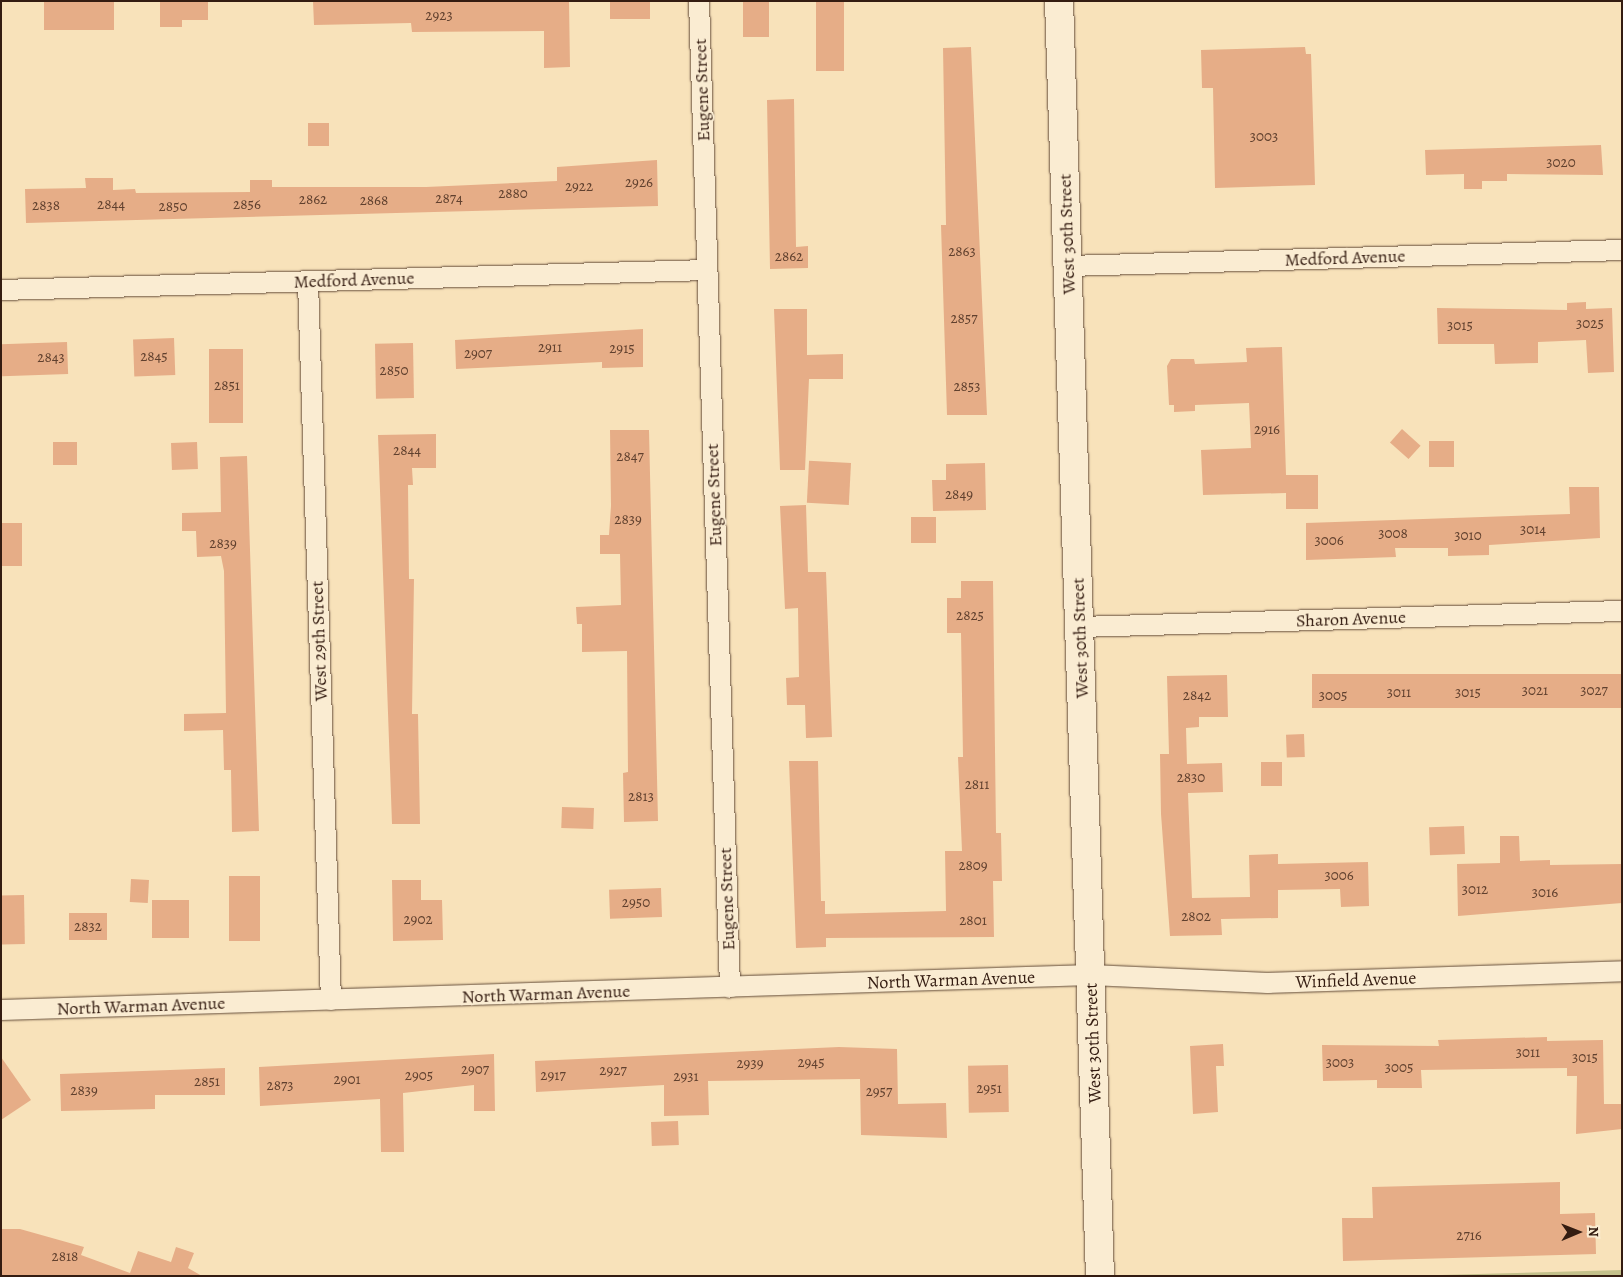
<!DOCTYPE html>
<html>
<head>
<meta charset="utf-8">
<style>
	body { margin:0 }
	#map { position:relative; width:1623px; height:1277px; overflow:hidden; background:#f8e2ba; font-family:Alegreya,serif }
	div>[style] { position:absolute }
	.green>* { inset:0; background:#c4c18b }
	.building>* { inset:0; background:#e6ad87; transform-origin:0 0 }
	.roads { filter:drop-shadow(0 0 1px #654e3b) drop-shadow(0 0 1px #654e3b) }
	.minor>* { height:20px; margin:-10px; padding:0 10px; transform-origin:10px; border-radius:10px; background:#faecd2 }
	.secondary>* { height:28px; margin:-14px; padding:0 14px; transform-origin:14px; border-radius:14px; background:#faecd2 }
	span { translate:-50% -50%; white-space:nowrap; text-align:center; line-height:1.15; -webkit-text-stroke:4px #faecd2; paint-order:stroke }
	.number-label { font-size:15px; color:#60402e }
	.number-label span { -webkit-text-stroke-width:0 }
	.street-label { font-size:18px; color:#341c11 }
	.frame { position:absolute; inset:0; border:2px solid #341c11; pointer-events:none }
	.north { position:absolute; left:1553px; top:1207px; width:50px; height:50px; -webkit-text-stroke:4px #faecd2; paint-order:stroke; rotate:89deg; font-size:14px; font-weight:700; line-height:20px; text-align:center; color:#341c11 }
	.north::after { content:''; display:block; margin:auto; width:18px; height:22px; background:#341c11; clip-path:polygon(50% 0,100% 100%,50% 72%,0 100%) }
</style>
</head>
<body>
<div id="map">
	<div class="green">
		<i style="clip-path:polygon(1622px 1270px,1622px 1276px,1403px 1276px)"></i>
	</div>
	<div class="building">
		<i style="left:44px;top:1px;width:70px;height:29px"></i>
		<i style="clip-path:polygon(160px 1px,208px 1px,208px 20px,182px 20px,182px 27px,160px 27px)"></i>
		<i style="clip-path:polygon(313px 1px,569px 1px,570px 67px,544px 68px,544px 31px,412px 32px,411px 23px,314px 25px)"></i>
		<i style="left:610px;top:1px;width:40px;height:18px"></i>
		<i style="left:743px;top:1px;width:26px;height:36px"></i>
		<i style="left:816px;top:1px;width:28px;height:70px"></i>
		<i style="clip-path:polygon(971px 47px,987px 415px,947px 415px,941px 225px,946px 225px,943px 48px)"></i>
		<i style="clip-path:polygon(1305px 47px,1306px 54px,1311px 54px,1315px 185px,1215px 188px,1213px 88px,1202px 88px,1201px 50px)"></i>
		<i style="clip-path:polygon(794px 99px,796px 247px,808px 246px,808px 268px,770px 269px,767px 100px)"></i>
		<i style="left:308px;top:123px;width:21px;height:23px"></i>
		<i style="clip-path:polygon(1601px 145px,1603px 175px,1507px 174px,1507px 181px,1482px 181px,1482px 189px,1464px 189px,1464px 174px,1426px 175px,1425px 150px)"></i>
		<i style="clip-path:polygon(657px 160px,658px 206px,26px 223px,25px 189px,86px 188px,85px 178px,113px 178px,113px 190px,135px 189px,136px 193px,250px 192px,250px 180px,272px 180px,272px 187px,426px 187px,557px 181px,557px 167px)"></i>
		<i style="clip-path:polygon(1586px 302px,1586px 309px,1612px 308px,1614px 372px,1588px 373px,1586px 340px,1538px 342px,1538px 363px,1495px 364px,1494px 344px,1438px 344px,1437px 308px,1567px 310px,1567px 303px)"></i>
		<i style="clip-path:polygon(774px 309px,807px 309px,807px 355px,843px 354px,843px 379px,809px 379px,805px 470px,780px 470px)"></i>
		<i style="clip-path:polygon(643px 329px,643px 367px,602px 368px,602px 362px,456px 369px,455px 340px)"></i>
		<i style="left:174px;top:338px;width:37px;height:41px;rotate:88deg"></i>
		<i style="left:67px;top:342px;width:32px;height:66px;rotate:88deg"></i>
		<i style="left:413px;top:343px;width:55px;height:38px;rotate:89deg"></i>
		<i style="clip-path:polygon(1282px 347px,1286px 475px,1318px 475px,1318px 509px,1286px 509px,1286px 493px,1203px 495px,1201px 450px,1251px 448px,1249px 403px,1195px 405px,1195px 411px,1174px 412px,1174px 405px,1169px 405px,1167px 366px,1171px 359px,1194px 359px,1195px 364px,1247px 362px,1246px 348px)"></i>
		<i style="left:209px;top:349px;width:34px;height:74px"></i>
		<i style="left:1402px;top:429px;width:25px;height:18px;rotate:42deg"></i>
		<i style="clip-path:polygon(610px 430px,649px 430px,658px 821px,624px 822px,623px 773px,628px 772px,627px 651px,582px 652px,582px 624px,577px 624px,576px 607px,621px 605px,620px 554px,600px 554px,600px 535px,609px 535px,611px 506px)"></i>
		<i style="clip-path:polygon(436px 434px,436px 468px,412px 468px,413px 485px,408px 485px,409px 579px,414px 579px,412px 714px,418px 714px,420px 824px,392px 824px,378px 435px)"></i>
		<i style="left:1429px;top:441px;width:25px;height:26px"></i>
		<i style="left:77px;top:442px;width:23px;height:24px;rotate:90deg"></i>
		<i style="left:197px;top:442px;width:27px;height:26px;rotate:88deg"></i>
		<i style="clip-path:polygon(247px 456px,259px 831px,232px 832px,231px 770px,224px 770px,223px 730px,184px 731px,184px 714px,226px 713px,224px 571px,221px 556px,197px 557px,196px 531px,182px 531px,182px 513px,221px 512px,220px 457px)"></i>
		<i style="left:851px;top:463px;width:42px;height:42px;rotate:93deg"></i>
		<i style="clip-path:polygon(985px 463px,986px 510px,933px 511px,932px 480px,946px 480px,946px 464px)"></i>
		<i style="clip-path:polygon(1569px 487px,1599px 487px,1600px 538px,1489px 545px,1489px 555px,1448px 556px,1448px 548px,1395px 548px,1396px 557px,1306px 560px,1306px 523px,1570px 514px)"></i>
		<i style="clip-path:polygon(806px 505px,808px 572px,826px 572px,832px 737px,806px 738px,805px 705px,787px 705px,786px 678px,799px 677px,798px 608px,785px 609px,780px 506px)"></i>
		<i style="left:911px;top:517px;width:25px;height:26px"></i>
		<i style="left:1px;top:523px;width:21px;height:43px"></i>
		<i style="clip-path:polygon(961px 581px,993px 581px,996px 833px,1001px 833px,1002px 881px,993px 881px,994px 937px,826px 938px,826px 947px,796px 948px,789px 761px,818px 761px,821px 901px,825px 901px,825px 914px,946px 911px,945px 851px,962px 851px,958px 757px,963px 757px,961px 633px,947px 633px,947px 598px,961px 598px)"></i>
		<i style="left:1622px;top:674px;width:34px;height:310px;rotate:90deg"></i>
		<i style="clip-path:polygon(1227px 675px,1228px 717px,1199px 717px,1199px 727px,1186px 728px,1187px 764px,1222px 763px,1223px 792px,1188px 793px,1192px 898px,1250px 897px,1249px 855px,1278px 854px,1278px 864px,1368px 862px,1369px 906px,1341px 907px,1340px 889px,1278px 890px,1278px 918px,1221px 919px,1222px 935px,1170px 936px,1161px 814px,1160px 754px,1169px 754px,1167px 676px)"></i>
		<i style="left:1304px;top:734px;width:23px;height:18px;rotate:88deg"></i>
		<i style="left:1261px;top:762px;width:21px;height:24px"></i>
		<i style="left:562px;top:807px;width:32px;height:21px;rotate:2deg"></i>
		<i style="left:1464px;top:826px;width:28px;height:35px;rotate:88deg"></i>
		<i style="clip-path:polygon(1500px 836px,1519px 836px,1520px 861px,1550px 860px,1550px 865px,1622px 864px,1622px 903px,1458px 916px,1457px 864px,1500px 863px)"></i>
		<i style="left:229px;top:876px;width:31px;height:65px"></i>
		<i style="left:131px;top:879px;width:18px;height:23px;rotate:3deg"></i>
		<i style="clip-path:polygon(392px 880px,421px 880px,421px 900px,442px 900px,443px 940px,393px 941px)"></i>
		<i style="left:661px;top:888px;width:29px;height:52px;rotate:88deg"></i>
		<i style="left:24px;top:895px;width:49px;height:23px;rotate:89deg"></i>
		<i style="left:152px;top:900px;width:37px;height:38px"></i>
		<i style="left:107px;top:913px;width:27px;height:38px;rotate:90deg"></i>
		<i style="clip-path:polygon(1547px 1037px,1547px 1041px,1603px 1040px,1604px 1104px,1622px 1104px,1622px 1129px,1576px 1134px,1577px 1076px,1567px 1076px,1567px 1068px,1421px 1070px,1422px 1088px,1377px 1088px,1377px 1080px,1323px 1081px,1322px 1045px,1439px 1046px,1438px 1040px)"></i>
		<i style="clip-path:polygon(1223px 1044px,1224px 1066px,1216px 1066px,1218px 1112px,1193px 1114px,1190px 1046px)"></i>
		<i style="clip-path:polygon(839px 1047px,897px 1049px,898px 1104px,946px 1103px,947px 1138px,861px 1135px,860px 1079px,708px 1081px,709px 1115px,664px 1116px,664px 1085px,536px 1092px,535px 1061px)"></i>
		<i style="clip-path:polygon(494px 1054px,495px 1111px,474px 1111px,474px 1085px,403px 1093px,404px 1152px,381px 1152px,380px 1099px,260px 1106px,259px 1067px)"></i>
		<i style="clip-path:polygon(1px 1057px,31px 1100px,1px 1120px)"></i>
		<i style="left:1008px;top:1065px;width:47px;height:40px;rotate:89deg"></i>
		<i style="clip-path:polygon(225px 1068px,225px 1095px,155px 1095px,155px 1109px,61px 1111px,60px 1074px)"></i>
		<i style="left:678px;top:1121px;width:24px;height:27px;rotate:88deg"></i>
		<i style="clip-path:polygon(1560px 1182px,1560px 1214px,1595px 1213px,1596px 1254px,1343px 1261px,1342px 1218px,1373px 1218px,1372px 1187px)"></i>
		<i style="clip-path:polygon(1px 1229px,20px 1229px,84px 1247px,81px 1255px,130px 1273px,138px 1251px,171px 1262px,176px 1247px,194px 1253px,188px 1268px,202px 1276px,1px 1276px)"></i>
	</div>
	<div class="roads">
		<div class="minor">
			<i style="left:699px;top:1px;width:987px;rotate:88.2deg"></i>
			<i style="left:1068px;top:266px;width:554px;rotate:-1.65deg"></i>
			<i style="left:308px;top:282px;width:718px;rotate:88.17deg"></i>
			<i style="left:1px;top:290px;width:706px;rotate:-1.62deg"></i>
			<i style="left:1079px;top:627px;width:543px;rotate:-1.69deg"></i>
			<i style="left:1px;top:1010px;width:1091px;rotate:-1.84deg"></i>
			<i style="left:1091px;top:975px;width:177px;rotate:2.6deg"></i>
			<i style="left:1268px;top:983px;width:354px;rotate:-1.9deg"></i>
		</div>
		<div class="secondary">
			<i style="left:1059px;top:1px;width:1276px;rotate:88.16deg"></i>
		</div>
	</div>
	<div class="number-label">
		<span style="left:439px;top:16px">2923</span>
		<span style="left:1264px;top:137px">3003</span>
		<span style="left:1561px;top:163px">3020</span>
		<span style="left:639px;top:183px">2926</span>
		<span style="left:579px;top:187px">2922</span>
		<span style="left:513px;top:194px">2880</span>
		<span style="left:449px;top:199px">2874</span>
		<span style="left:313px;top:200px">2862</span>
		<span style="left:374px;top:201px">2868</span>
		<span style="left:111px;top:205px">2844</span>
		<span style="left:247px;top:205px">2856</span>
		<span style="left:46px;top:206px">2838</span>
		<span style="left:173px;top:207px">2850</span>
		<span style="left:962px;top:252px">2863</span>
		<span style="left:789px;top:257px">2862</span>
		<span style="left:964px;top:319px">2857</span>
		<span style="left:1590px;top:324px">3025</span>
		<span style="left:1460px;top:326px">3015</span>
		<span style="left:550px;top:348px">2911</span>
		<span style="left:622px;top:349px">2915</span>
		<span style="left:478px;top:354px">2907</span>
		<span style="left:154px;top:357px">2845</span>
		<span style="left:51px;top:358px">2843</span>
		<span style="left:394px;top:371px">2850</span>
		<span style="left:227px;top:386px">2851</span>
		<span style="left:967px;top:387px">2853</span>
		<span style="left:1267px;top:430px">2916</span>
		<span style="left:407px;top:451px">2844</span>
		<span style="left:630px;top:457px">2847</span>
		<span style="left:959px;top:495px">2849</span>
		<span style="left:628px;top:520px">2839</span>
		<span style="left:1533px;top:530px">3014</span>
		<span style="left:1393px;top:534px">3008</span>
		<span style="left:1468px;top:536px">3010</span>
		<span style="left:1329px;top:541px">3006</span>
		<span style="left:223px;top:544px">2839</span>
		<span style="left:970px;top:616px">2825</span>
		<span style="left:1535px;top:691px">3021</span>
		<span style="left:1594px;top:691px">3027</span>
		<span style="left:1399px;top:693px">3011</span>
		<span style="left:1468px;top:693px">3015</span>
		<span style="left:1197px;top:696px">2842</span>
		<span style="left:1333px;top:696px">3005</span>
		<span style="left:1191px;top:778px">2830</span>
		<span style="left:977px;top:785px">2811</span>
		<span style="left:641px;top:797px">2813</span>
		<span style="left:973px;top:866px">2809</span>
		<span style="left:1339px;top:876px">3006</span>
		<span style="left:1475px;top:890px">3012</span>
		<span style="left:1545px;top:893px">3016</span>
		<span style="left:636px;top:903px">2950</span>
		<span style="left:1196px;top:917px">2802</span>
		<span style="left:418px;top:920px">2902</span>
		<span style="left:973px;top:921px">2801</span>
		<span style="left:88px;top:927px">2832</span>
		<span style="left:1528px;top:1053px">3011</span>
		<span style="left:1585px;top:1058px">3015</span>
		<span style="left:811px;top:1063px">2945</span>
		<span style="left:1340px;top:1063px">3003</span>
		<span style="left:750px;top:1064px">2939</span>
		<span style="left:1399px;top:1068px">3005</span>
		<span style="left:475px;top:1070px">2907</span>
		<span style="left:613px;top:1071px">2927</span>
		<span style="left:419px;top:1076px">2905</span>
		<span style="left:553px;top:1076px">2917</span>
		<span style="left:686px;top:1077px">2931</span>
		<span style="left:347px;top:1080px">2901</span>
		<span style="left:207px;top:1082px">2851</span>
		<span style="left:280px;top:1086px">2873</span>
		<span style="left:989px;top:1089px">2951</span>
		<span style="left:84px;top:1091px">2839</span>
		<span style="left:879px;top:1092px">2957</span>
		<span style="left:1469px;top:1236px">2716</span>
		<span style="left:65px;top:1257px">2818</span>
	</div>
	<div class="street-label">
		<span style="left:702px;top:90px;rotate:-92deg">Eugene Street</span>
		<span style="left:1067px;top:234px;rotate:-92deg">West 30th Street</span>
		<span style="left:1345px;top:258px;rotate:-2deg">Medford Avenue</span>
		<span style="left:354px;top:280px;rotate:-2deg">Medford Avenue</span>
		<span style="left:714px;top:495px;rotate:-92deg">Eugene Street</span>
		<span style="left:1351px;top:619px;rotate:-2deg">Sharon Avenue</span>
		<span style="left:1080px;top:638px;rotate:-92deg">West 30th Street</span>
		<span style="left:319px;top:641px;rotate:-92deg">West 29th Street</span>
		<span style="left:727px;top:899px;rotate:-92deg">Eugene Street</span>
		<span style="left:951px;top:980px;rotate:-2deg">North Warman Avenue</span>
		<span style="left:1356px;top:980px;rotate:-2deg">Winfield Avenue</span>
		<span style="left:546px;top:994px;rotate:-2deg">North Warman Avenue</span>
		<span style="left:141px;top:1006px;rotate:-2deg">North Warman Avenue</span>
		<span style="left:1093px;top:1043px;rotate:-92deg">West 30th Street</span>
	</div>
	<div class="frame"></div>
	<div class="north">N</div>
</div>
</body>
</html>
